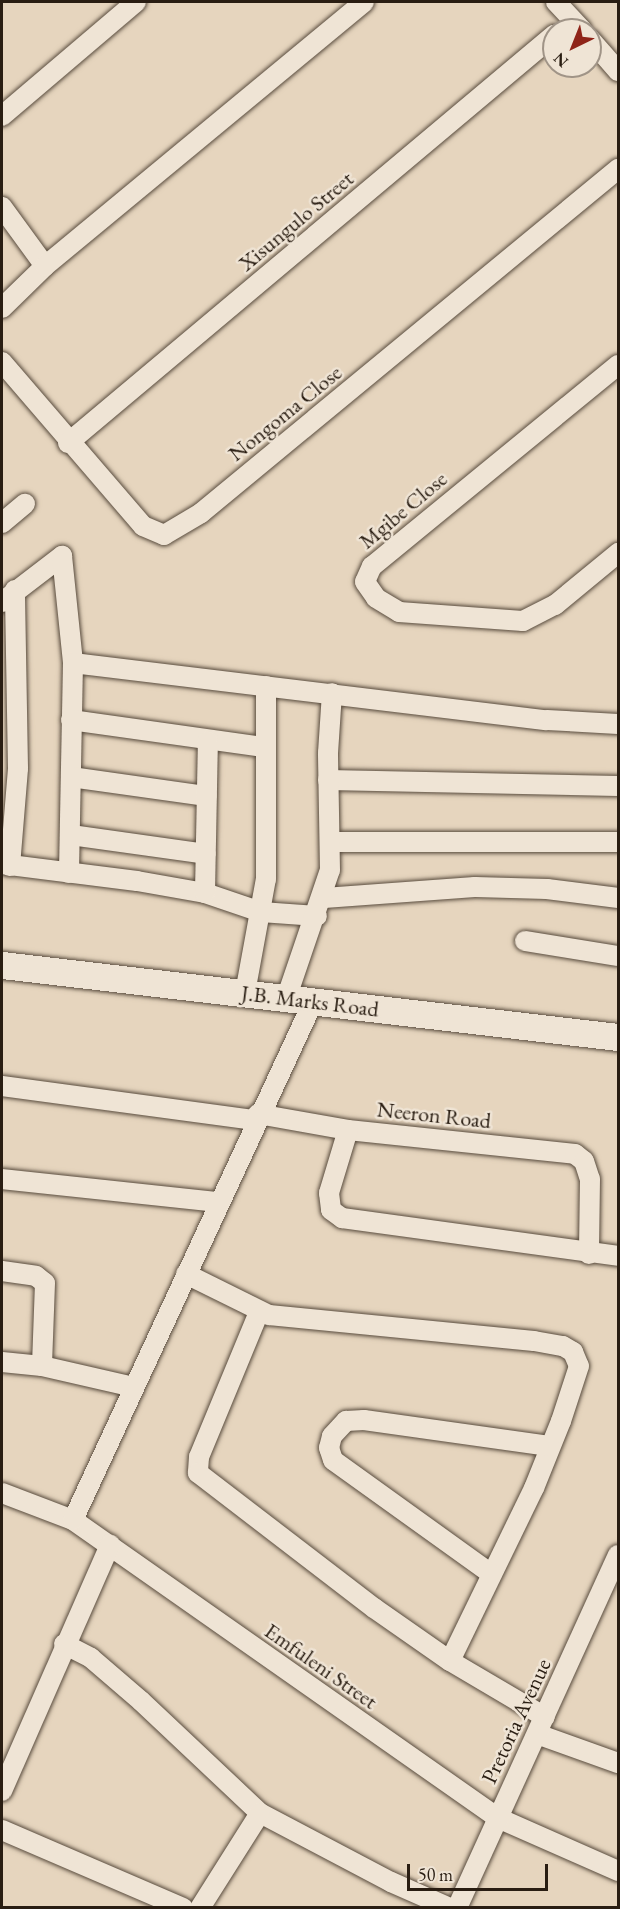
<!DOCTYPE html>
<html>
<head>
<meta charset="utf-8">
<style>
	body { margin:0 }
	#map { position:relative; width:620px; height:1909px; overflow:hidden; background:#e6d5be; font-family:"EB Garamond",serif }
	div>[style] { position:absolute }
	.roads { filter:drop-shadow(0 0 2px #584b3d) drop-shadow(0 0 2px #584b3d) }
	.street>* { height:20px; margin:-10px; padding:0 10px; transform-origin:10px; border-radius:10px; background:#efe4d5 }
	.secondary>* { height:27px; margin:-13.5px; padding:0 13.5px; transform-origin:13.5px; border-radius:13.5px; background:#efe4d5 }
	span { translate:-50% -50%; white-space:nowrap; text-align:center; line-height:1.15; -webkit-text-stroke:5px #efe4d5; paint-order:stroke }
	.street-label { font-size:22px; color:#291d12 }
	.frame { position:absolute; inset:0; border:3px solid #291d12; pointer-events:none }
	.north { position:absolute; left:542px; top:18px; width:60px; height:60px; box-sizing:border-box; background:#efe4d5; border:2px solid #a09487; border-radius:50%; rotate:223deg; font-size:16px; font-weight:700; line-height:24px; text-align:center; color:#291d12 }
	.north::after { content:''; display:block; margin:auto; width:21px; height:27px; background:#8f2418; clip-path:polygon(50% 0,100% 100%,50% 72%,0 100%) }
	.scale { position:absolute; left:407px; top:1864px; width:141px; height:27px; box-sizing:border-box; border:3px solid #291d12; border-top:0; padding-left:8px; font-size:18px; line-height:21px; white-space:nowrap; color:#291d12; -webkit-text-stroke:4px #efe4d5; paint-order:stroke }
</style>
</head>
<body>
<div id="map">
	<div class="roads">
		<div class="street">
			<i style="left:556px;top:2px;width:38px;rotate:47deg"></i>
			<i style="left:590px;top:39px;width:43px;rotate:48.8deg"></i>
			<i style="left:2px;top:116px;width:176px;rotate:-40.4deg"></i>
			<i style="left:2px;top:207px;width:73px;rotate:53.9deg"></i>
			<i style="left:2px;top:308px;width:60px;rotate:-44.3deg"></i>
			<i style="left:45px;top:266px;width:414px;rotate:-39.6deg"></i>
			<i style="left:2px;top:362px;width:216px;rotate:49.3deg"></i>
			<i style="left:143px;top:526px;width:23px;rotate:23deg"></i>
			<i style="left:164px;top:535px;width:43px;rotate:-30.7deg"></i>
			<i style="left:201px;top:513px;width:541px;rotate:-39.52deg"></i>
			<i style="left:618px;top:365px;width:318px;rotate:140.7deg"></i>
			<i style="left:372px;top:566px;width:17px;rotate:114deg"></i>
			<i style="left:365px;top:582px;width:19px;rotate:55deg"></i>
			<i style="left:376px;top:598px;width:27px;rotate:31deg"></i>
			<i style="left:399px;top:612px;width:124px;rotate:4.2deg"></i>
			<i style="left:523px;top:621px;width:36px;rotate:-27deg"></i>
			<i style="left:555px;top:605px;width:82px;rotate:-39.5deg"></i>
			<i style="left:68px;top:443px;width:635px;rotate:-40.01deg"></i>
			<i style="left:2px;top:523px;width:30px;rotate:-40deg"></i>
			<i style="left:2px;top:602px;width:76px;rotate:-37.5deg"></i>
			<i style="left:62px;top:556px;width:108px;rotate:84.1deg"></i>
			<i style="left:73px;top:663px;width:210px;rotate:91.1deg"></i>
			<i style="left:73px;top:663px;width:477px;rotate:6.9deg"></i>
			<i style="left:547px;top:720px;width:71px;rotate:3.2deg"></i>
			<i style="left:71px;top:720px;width:195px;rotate:8deg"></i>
			<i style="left:71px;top:777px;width:137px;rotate:8deg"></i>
			<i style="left:328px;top:780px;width:290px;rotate:1.2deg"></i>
			<i style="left:71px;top:835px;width:136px;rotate:8deg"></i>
			<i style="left:332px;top:842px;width:286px"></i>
			<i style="left:2px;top:864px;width:136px;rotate:7.2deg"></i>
			<i style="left:137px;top:881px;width:69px;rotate:10deg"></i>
			<i style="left:205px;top:893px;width:59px;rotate:18.7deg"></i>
			<i style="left:261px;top:912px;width:56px;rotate:4.1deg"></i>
			<i style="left:10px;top:866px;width:98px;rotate:-85.3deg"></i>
			<i style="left:18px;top:768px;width:178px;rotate:-91deg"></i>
			<i style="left:205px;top:893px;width:152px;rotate:-88.9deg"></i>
			<i style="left:324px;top:898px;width:151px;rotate:-4.2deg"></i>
			<i style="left:475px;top:887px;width:72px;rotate:1.6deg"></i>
			<i style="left:547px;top:889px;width:72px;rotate:7.2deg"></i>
			<i style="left:525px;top:941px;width:94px;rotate:9.2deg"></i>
			<i style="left:245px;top:993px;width:116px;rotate:-79.6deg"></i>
			<i style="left:266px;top:879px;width:193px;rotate:-90deg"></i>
			<i style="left:286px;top:999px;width:136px;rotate:-71.2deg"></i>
			<i style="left:330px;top:870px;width:117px;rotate:-91deg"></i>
			<i style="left:328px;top:753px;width:60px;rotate:-86.2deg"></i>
			<i style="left:2px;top:1086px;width:255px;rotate:7.7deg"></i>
			<i style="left:258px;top:1114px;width:91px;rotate:10.1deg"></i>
			<i style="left:348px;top:1130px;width:228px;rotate:6deg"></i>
			<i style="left:575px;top:1154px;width:11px;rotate:38deg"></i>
			<i style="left:584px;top:1161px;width:19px;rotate:72deg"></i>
			<i style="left:590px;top:1179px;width:75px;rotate:90.8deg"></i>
			<i style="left:348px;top:1130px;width:66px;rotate:106.8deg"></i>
			<i style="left:329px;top:1193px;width:17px;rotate:83deg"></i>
			<i style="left:331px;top:1210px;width:14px;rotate:36deg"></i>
			<i style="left:342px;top:1218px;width:279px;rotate:7.8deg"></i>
			<i style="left:2px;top:1179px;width:217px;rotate:6.1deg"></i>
			<i style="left:2px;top:1271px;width:34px;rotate:8deg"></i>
			<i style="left:36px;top:1276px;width:11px;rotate:38deg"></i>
			<i style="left:45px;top:1283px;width:83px;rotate:92.1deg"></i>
			<i style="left:186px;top:1274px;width:93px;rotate:26.3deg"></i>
			<i style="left:269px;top:1315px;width:266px;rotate:5.6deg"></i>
			<i style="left:534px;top:1341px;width:29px;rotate:10deg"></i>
			<i style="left:563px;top:1346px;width:12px;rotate:31deg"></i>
			<i style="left:573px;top:1352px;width:15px;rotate:67deg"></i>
			<i style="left:579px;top:1366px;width:58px;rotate:108.1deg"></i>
			<i style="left:561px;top:1421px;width:72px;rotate:111.9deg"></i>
			<i style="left:534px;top:1488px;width:192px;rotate:115.9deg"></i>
			<i style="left:259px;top:1312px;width:157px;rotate:112.5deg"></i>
			<i style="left:199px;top:1457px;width:16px;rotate:94deg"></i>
			<i style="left:198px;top:1473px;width:222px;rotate:37.5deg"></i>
			<i style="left:374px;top:1608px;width:93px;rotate:34.9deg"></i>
			<i style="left:450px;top:1661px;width:110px;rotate:30.5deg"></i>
			<i style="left:2px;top:1362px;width:40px;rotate:5.7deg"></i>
			<i style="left:42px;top:1366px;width:94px;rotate:12.9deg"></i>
			<i style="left:2px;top:1493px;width:76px;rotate:20.8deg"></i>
			<i style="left:73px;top:1520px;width:519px;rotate:35.04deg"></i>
			<i style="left:498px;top:1818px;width:131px;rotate:23.8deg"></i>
			<i style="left:73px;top:1520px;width:571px;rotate:-65.14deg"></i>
			<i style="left:490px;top:1573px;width:193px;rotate:-144.3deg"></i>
			<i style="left:333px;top:1460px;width:13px;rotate:-108deg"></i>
			<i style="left:329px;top:1448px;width:12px;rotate:-76deg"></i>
			<i style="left:332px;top:1436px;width:21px;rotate:-47deg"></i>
			<i style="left:346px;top:1421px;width:18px;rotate:-3deg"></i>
			<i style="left:364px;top:1420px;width:187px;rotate:8deg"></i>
			<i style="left:64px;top:1644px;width:30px;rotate:27deg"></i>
			<i style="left:91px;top:1658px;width:66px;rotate:40.7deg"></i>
			<i style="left:141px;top:1701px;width:163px;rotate:43.3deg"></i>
			<i style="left:260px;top:1813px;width:148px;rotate:27.8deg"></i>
			<i style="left:391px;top:1882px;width:64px;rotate:23.8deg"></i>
			<i style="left:537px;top:1734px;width:86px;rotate:19.7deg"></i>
			<i style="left:2px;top:1791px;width:269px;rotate:-66.3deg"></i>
			<i style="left:2px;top:1830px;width:197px;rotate:23.3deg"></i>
			<i style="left:200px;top:1908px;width:112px;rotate:-57.7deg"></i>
			<i style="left:457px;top:1908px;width:388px;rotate:-65.5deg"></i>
		</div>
		<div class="secondary">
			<i style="left:2px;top:965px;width:620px;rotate:6.67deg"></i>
		</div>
	</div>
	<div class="street-label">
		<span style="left:296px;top:221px;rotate:-40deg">Xisungulo Street</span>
		<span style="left:285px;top:413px;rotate:-39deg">Nongoma Close</span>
		<span style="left:403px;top:510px;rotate:-40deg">Mgibe Close</span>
		<span style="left:310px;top:1001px;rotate:7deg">J.B. Marks Road</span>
		<span style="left:434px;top:1115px;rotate:6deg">Neeron Road</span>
		<span style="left:321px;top:1666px;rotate:35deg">Emfuleni Street</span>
		<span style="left:516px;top:1721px;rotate:-65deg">Pretoria Avenue</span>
	</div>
	<div class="frame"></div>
	<div class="north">N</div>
	<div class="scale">50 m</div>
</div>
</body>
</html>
